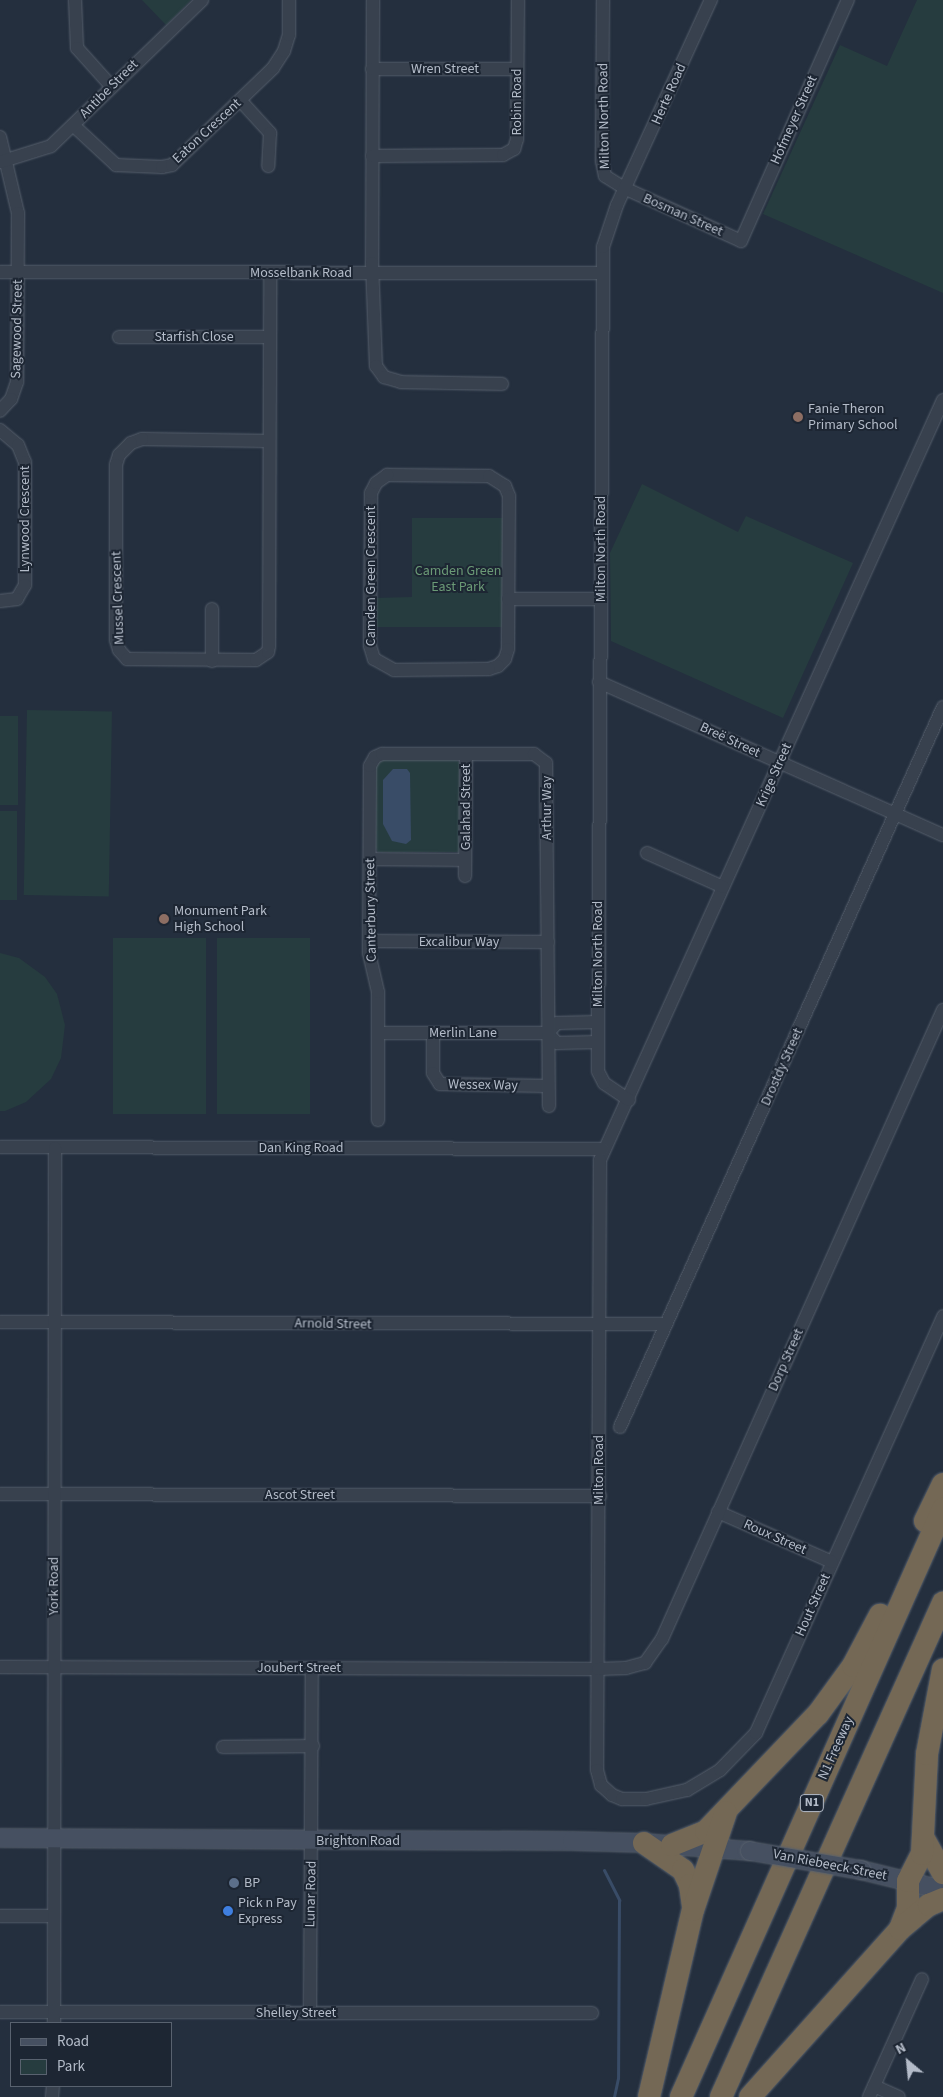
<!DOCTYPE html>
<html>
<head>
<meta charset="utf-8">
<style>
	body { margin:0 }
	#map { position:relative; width:943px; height:2097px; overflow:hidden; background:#242f3e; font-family:"Source Sans 3",sans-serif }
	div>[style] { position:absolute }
	.green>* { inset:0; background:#263c3f; transform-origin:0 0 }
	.water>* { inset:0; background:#394c67 }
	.stream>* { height:3px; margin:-1.5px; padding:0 1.5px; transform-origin:1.5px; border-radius:1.5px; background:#394c67 }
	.roads { filter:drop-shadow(0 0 1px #565f6c) drop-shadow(0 0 1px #565f6c) }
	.minor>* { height:12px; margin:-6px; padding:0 6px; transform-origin:6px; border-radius:6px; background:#38414e }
	.secondary>* { height:18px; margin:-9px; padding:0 9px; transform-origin:9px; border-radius:9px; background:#465061 }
	.motorway>* { height:22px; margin:-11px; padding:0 11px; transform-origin:11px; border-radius:11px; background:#746855 }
	.bridges { filter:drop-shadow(0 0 1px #565f6c) drop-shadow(0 0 1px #565f6c) }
	.secondary-bridge>* { height:18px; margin:-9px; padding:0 9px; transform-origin:9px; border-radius:9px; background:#465061 }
	.dots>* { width:14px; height:14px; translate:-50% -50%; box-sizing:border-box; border:2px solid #1d2633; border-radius:50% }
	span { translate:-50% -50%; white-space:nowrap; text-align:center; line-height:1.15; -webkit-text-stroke:4px #1d2633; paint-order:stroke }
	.shield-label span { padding:1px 4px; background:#1d2633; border:1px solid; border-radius:4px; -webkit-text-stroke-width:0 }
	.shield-label { font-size:12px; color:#b4bcc9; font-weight:700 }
	.street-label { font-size:14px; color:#b4bcc9 }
	.poi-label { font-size:14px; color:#b4bcc9 }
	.left { translate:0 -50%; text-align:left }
	.park-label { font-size:14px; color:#6b9a76 }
	.legend { position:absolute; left:10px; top:2022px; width:162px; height:65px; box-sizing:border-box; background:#1d2633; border:1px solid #59626f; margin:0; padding:6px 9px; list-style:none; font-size:15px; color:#b4bcc9 }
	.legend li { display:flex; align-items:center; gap:10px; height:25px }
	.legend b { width:25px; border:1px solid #59626f }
	.north { position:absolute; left:883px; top:2037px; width:50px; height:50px; -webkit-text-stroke:4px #1d2633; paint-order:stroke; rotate:332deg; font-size:14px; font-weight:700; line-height:20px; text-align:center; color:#b4bcc9 }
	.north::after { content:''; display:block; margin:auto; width:18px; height:22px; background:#b4bcc9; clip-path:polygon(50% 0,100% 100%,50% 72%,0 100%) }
</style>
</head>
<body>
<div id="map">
	<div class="green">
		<i style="clip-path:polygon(142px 0,191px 0,166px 25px)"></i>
		<i style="clip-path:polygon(917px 0,943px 0,943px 293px,763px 214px,840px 45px,887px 66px)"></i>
		<i style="clip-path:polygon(642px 484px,738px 532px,746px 516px,853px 563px,783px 718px,611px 641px,610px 553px)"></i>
		<i style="clip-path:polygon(412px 518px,504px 518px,503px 627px,375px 627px,375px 598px,412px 597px)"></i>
		<i style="left:27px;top:710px;width:85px;height:185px;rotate:1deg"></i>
		<i style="left:0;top:716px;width:18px;height:89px"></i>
		<i style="clip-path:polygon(383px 759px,454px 759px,459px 762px,461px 848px,458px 852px,378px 852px,375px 847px,376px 764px)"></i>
		<i style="left:0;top:811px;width:17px;height:89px"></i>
		<i style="left:206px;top:938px;width:176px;height:93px;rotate:90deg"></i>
		<i style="left:217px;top:938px;width:93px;height:176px"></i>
		<i style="clip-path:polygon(0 953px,19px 958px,45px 977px,57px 994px,65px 1025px,61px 1058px,51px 1079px,26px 1102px,5px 1111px,0 1111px)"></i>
	</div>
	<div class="water">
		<i style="clip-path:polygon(393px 769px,407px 769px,410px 773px,411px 840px,406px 844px,392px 841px,383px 824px,383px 780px)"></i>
	</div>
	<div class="stream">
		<i style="left:604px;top:1870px;width:34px;rotate:63deg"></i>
		<i style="left:619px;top:1900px;width:178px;rotate:90.3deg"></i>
		<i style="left:618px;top:2078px;width:19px;rotate:102deg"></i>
	</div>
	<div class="roads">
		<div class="minor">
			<i style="left:75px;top:0;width:48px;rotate:87.6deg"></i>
			<i style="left:77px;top:48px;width:52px;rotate:48.1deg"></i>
			<i style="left:373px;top:0;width:263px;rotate:90.2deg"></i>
			<i style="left:372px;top:263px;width:103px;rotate:87.8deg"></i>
			<i style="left:376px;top:366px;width:14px;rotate:54deg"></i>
			<i style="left:384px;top:377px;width:18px;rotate:16deg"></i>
			<i style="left:401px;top:382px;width:101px;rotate:1.1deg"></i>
			<i style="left:603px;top:0;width:161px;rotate:90.4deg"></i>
			<i style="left:602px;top:161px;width:15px;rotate:79deg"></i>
			<i style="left:605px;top:176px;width:25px;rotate:32deg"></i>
			<i style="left:626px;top:189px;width:126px;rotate:24.3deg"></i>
			<i style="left:741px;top:241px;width:264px;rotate:-66.1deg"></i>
			<i style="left:372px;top:69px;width:145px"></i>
			<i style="left:240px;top:100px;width:45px;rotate:47.7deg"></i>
			<i style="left:270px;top:133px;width:33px;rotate:93deg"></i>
			<i style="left:73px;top:125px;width:59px;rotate:42.9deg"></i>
			<i style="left:116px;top:165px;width:46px;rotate:2.5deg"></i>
			<i style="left:162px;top:167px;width:10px;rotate:-11deg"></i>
			<i style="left:172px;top:165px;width:140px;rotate:-43.8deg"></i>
			<i style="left:273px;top:68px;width:20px;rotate:-57deg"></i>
			<i style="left:284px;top:51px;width:17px;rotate:-73deg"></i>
			<i style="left:289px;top:35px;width:35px;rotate:-90deg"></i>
			<i style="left:0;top:137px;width:78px;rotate:76.7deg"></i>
			<i style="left:18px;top:213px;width:169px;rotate:90.3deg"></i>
			<i style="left:17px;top:382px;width:18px;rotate:109deg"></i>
			<i style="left:11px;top:399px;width:16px;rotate:133deg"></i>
			<i style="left:372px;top:156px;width:131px;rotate:-0.4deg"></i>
			<i style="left:503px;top:155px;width:13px;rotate:-29deg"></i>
			<i style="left:514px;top:149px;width:10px;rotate:-73deg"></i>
			<i style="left:517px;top:139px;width:139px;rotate:-89.6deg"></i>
			<i style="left:0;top:162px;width:53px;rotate:-17.4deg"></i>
			<i style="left:51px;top:146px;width:210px;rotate:-44deg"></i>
			<i style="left:0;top:272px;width:602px;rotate:0.1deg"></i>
			<i style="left:119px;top:337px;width:150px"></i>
			<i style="left:943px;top:400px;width:834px;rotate:114.29deg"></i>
			<i style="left:600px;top:1160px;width:610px;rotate:90.28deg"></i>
			<i style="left:597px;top:1770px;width:16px;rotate:75deg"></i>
			<i style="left:601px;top:1785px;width:15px;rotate:42deg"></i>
			<i style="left:612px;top:1795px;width:11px;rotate:22deg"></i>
			<i style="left:622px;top:1799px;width:24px"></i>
			<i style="left:646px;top:1799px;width:42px;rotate:-12.4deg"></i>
			<i style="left:687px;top:1790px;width:39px;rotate:-31deg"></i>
			<i style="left:720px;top:1770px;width:52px;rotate:-45.8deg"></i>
			<i style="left:756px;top:1733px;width:457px;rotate:-65.8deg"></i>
			<i style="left:0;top:430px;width:23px;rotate:40deg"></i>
			<i style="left:18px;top:445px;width:18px;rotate:68deg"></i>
			<i style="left:25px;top:462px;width:123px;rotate:90deg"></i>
			<i style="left:25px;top:585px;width:16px;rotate:120deg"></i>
			<i style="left:17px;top:599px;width:17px;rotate:173deg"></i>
			<i style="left:269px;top:441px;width:127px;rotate:-179.1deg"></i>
			<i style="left:142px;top:439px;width:12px;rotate:160deg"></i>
			<i style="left:131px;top:443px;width:17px;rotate:135deg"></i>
			<i style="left:119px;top:455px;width:10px;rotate:107deg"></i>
			<i style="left:116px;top:465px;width:175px;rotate:90deg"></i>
			<i style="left:116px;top:640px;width:10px;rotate:73deg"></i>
			<i style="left:119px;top:650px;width:12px;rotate:48deg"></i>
			<i style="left:127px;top:659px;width:129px;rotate:0.4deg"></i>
			<i style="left:256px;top:660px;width:14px;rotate:-34deg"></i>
			<i style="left:268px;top:652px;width:6px;rotate:-81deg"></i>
			<i style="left:269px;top:646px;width:373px;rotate:-89.8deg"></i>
			<i style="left:387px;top:475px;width:102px;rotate:0.6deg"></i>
			<i style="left:489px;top:476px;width:19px;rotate:32deg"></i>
			<i style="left:505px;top:486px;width:11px;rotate:68deg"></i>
			<i style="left:509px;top:496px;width:153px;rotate:90.4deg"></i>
			<i style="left:508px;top:649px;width:10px;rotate:107deg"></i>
			<i style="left:505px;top:659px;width:10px;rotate:135deg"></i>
			<i style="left:498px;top:666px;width:9px;rotate:162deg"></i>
			<i style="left:489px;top:669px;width:95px;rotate:179.4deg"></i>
			<i style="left:394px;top:670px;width:23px;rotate:-151deg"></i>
			<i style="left:374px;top:659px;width:14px;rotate:-107deg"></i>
			<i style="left:370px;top:646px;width:153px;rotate:-89.6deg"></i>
			<i style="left:371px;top:493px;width:11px;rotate:-63deg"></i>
			<i style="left:376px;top:483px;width:14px;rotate:-36deg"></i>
			<i style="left:508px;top:599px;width:92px"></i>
			<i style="left:212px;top:609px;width:52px;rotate:90deg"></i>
			<i style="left:599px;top:682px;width:376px;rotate:24deg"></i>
			<i style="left:647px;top:853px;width:83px;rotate:24.1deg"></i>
			<i style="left:370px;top:859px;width:95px;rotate:0.6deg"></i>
			<i style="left:465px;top:876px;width:122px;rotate:-89.5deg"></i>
			<i style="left:369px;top:941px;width:179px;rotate:0.3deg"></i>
			<i style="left:378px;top:1033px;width:170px"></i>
			<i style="left:548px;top:1033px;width:13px;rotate:48deg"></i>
			<i style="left:557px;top:1043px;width:41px;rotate:-1.4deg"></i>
			<i style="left:433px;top:1033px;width:40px;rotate:90deg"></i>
			<i style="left:433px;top:1073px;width:13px;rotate:58deg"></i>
			<i style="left:440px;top:1084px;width:108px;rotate:1.1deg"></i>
			<i style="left:548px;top:1033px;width:13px;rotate:-48deg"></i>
			<i style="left:557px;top:1023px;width:41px;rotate:-1.4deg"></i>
			<i style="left:629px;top:1100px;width:30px;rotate:-146deg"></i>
			<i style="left:604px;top:1083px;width:13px;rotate:-117deg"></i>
			<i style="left:598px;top:1071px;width:824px;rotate:-89.65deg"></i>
			<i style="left:603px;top:247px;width:44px;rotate:-71.6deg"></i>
			<i style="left:617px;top:205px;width:226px;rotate:-65.4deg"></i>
			<i style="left:378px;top:1120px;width:128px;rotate:-90deg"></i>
			<i style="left:378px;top:992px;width:40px;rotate:-103deg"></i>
			<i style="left:369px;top:953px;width:187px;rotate:-89.7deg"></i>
			<i style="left:370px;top:766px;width:10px;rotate:-61deg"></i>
			<i style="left:375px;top:757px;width:8px;rotate:-23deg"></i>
			<i style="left:382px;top:754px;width:152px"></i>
			<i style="left:534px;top:754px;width:15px;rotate:37deg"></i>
			<i style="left:546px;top:763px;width:343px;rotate:89.5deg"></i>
			<i style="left:0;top:1147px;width:603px;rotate:0.19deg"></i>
			<i style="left:0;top:1322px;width:666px;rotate:0.17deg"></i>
			<i style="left:620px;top:1427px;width:789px;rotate:-65.84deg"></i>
			<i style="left:0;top:1494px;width:600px;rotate:0.19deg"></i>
			<i style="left:718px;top:1512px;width:124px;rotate:23.7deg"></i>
			<i style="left:0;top:1667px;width:598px;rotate:0.19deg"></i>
			<i style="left:598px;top:1669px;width:28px;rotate:-2deg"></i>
			<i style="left:626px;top:1668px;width:20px;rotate:-15deg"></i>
			<i style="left:645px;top:1663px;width:29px;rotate:-55deg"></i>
			<i style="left:662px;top:1639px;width:689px;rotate:-65.93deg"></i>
			<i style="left:223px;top:1747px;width:90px;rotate:-0.6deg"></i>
			<i style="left:0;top:1916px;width:52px"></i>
			<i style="left:0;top:2012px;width:592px;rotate:0.1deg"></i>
			<i style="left:310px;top:2013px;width:344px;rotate:-89.7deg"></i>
			<i style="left:54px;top:2023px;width:875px;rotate:-89.93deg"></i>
			<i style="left:874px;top:2086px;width:27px;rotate:24deg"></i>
			<i style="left:52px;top:2097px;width:11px;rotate:-85deg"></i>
			<i style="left:869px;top:2097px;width:129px;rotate:-65.8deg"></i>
		</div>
		<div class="secondary">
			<i style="left:0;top:1838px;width:572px;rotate:0.3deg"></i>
			<i style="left:572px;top:1841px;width:72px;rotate:1.6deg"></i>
			<i style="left:644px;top:1843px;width:106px;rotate:4.3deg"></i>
			<i style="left:861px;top:1870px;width:84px;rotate:13.7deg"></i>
		</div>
		<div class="motorway">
			<i style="left:925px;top:1521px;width:41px;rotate:-64.1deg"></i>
			<i style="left:924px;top:1839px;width:39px;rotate:61deg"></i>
			<i style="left:644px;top:1843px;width:47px;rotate:34.7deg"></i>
			<i style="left:683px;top:1870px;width:17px;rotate:65deg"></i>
			<i style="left:690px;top:1885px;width:21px;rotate:82deg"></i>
			<i style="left:672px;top:1845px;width:37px;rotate:-22deg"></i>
			<i style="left:706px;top:1831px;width:162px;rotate:-46.3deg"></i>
			<i style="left:818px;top:1714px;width:59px;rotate:-53.9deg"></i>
			<i style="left:853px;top:1666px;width:58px;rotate:-62.1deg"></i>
			<i style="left:900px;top:1929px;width:22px;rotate:-69deg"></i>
			<i style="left:908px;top:1908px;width:27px;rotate:-90deg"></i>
			<i style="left:908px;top:1881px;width:30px;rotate:-63deg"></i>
			<i style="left:922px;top:1854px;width:100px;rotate:-87.1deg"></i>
			<i style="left:927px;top:1754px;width:86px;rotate:-79.3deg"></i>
			<i style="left:649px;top:2097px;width:192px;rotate:-76.8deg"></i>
			<i style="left:693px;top:1910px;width:103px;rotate:-71.4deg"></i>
			<i style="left:681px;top:2097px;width:644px;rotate:-65.98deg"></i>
			<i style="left:721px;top:2097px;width:542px;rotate:-65.8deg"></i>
			<i style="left:750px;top:2097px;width:225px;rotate:-48.2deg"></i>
			<i style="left:900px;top:1929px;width:38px;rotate:-40deg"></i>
			<i style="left:929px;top:1905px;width:15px;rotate:-23deg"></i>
		</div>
	</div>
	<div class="bridges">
		<div class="secondary-bridge">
			<i style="left:750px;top:1851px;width:113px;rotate:9.7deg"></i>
		</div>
	</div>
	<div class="dots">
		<i style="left:798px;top:417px;background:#8d6e63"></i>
		<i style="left:164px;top:919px;background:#8d6e63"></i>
		<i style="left:234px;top:1883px;background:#5c6f8a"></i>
		<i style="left:228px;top:1911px;background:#3f7fe0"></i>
	</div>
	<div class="shield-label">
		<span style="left:812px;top:1803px">N1</span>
	</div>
	<div class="street-label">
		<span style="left:445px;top:69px">Wren Street</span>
		<span style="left:109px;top:89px;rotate:-45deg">Antibe Street</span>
		<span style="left:669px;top:94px;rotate:-66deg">Herte Road</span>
		<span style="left:517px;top:102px;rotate:-90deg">Robin Road</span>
		<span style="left:604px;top:116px;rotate:-91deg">Milton North Road</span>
		<span style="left:794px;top:120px;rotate:-66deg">Hofmeyer Street</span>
		<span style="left:207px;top:131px;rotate:-43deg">Eaton Crescent</span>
		<span style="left:683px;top:215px;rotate:24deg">Bosman Street</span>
		<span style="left:301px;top:273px">Mosselbank Road</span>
		<span style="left:17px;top:329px;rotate:-89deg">Sagewood Street</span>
		<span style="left:194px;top:337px">Starfish Close</span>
		<span style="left:25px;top:519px;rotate:-90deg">Lynwood Crescent</span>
		<span style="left:601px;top:549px;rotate:-90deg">Milton North Road</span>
		<span style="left:371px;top:576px;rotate:-90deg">Camden Green Crescent</span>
		<span style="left:118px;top:598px;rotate:-92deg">Mussel Crescent</span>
		<span style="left:730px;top:740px;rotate:25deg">Breë Street</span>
		<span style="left:774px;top:775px;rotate:-66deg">Krige Street</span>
		<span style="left:466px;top:807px;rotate:-90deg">Galahad Street</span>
		<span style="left:547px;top:808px;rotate:-90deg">Arthur Way</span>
		<span style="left:371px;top:910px;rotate:-91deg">Canterbury Street</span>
		<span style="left:459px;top:942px">Excalibur Way</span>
		<span style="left:598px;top:954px;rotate:-90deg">Milton North Road</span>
		<span style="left:463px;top:1033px">Merlin Lane</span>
		<span style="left:782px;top:1067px;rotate:-66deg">Drostdy Street</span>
		<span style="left:483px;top:1085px;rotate:1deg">Wessex Way</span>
		<span style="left:301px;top:1148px">Dan King Road</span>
		<span style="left:333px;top:1324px;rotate:1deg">Arnold Street</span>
		<span style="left:786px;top:1360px;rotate:-66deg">Dorp Street</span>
		<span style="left:599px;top:1470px;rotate:-90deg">Milton Road</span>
		<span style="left:300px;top:1495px">Ascot Street</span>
		<span style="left:775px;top:1537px;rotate:24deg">Roux Street</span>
		<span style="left:54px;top:1586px;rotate:-90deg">York Road</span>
		<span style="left:813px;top:1605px;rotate:-66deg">Hout Street</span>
		<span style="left:299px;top:1668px">Joubert Street</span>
		<span style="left:836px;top:1748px;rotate:-66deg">N1 Freeway</span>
		<span style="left:358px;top:1841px">Brighton Road</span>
		<span style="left:830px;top:1865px;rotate:11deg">Van Riebeeck Street</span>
		<span style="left:311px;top:1894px;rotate:-89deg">Lunar Road</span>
		<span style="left:296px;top:2013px">Shelley Street</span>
	</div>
	<div class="poi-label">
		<span class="left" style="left:808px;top:417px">Fanie Theron<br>Primary School</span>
		<span class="left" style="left:174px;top:919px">Monument Park<br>High School</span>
		<span class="left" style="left:244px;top:1883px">BP</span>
		<span class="left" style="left:238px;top:1911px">Pick n Pay<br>Express</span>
	</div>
	<div class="park-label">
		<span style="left:458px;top:579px">Camden Green<br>East Park</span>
	</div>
	<ul class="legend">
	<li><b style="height:6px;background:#465061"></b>Road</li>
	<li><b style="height:14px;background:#263c3f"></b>Park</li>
	</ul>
	<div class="north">N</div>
</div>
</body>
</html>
